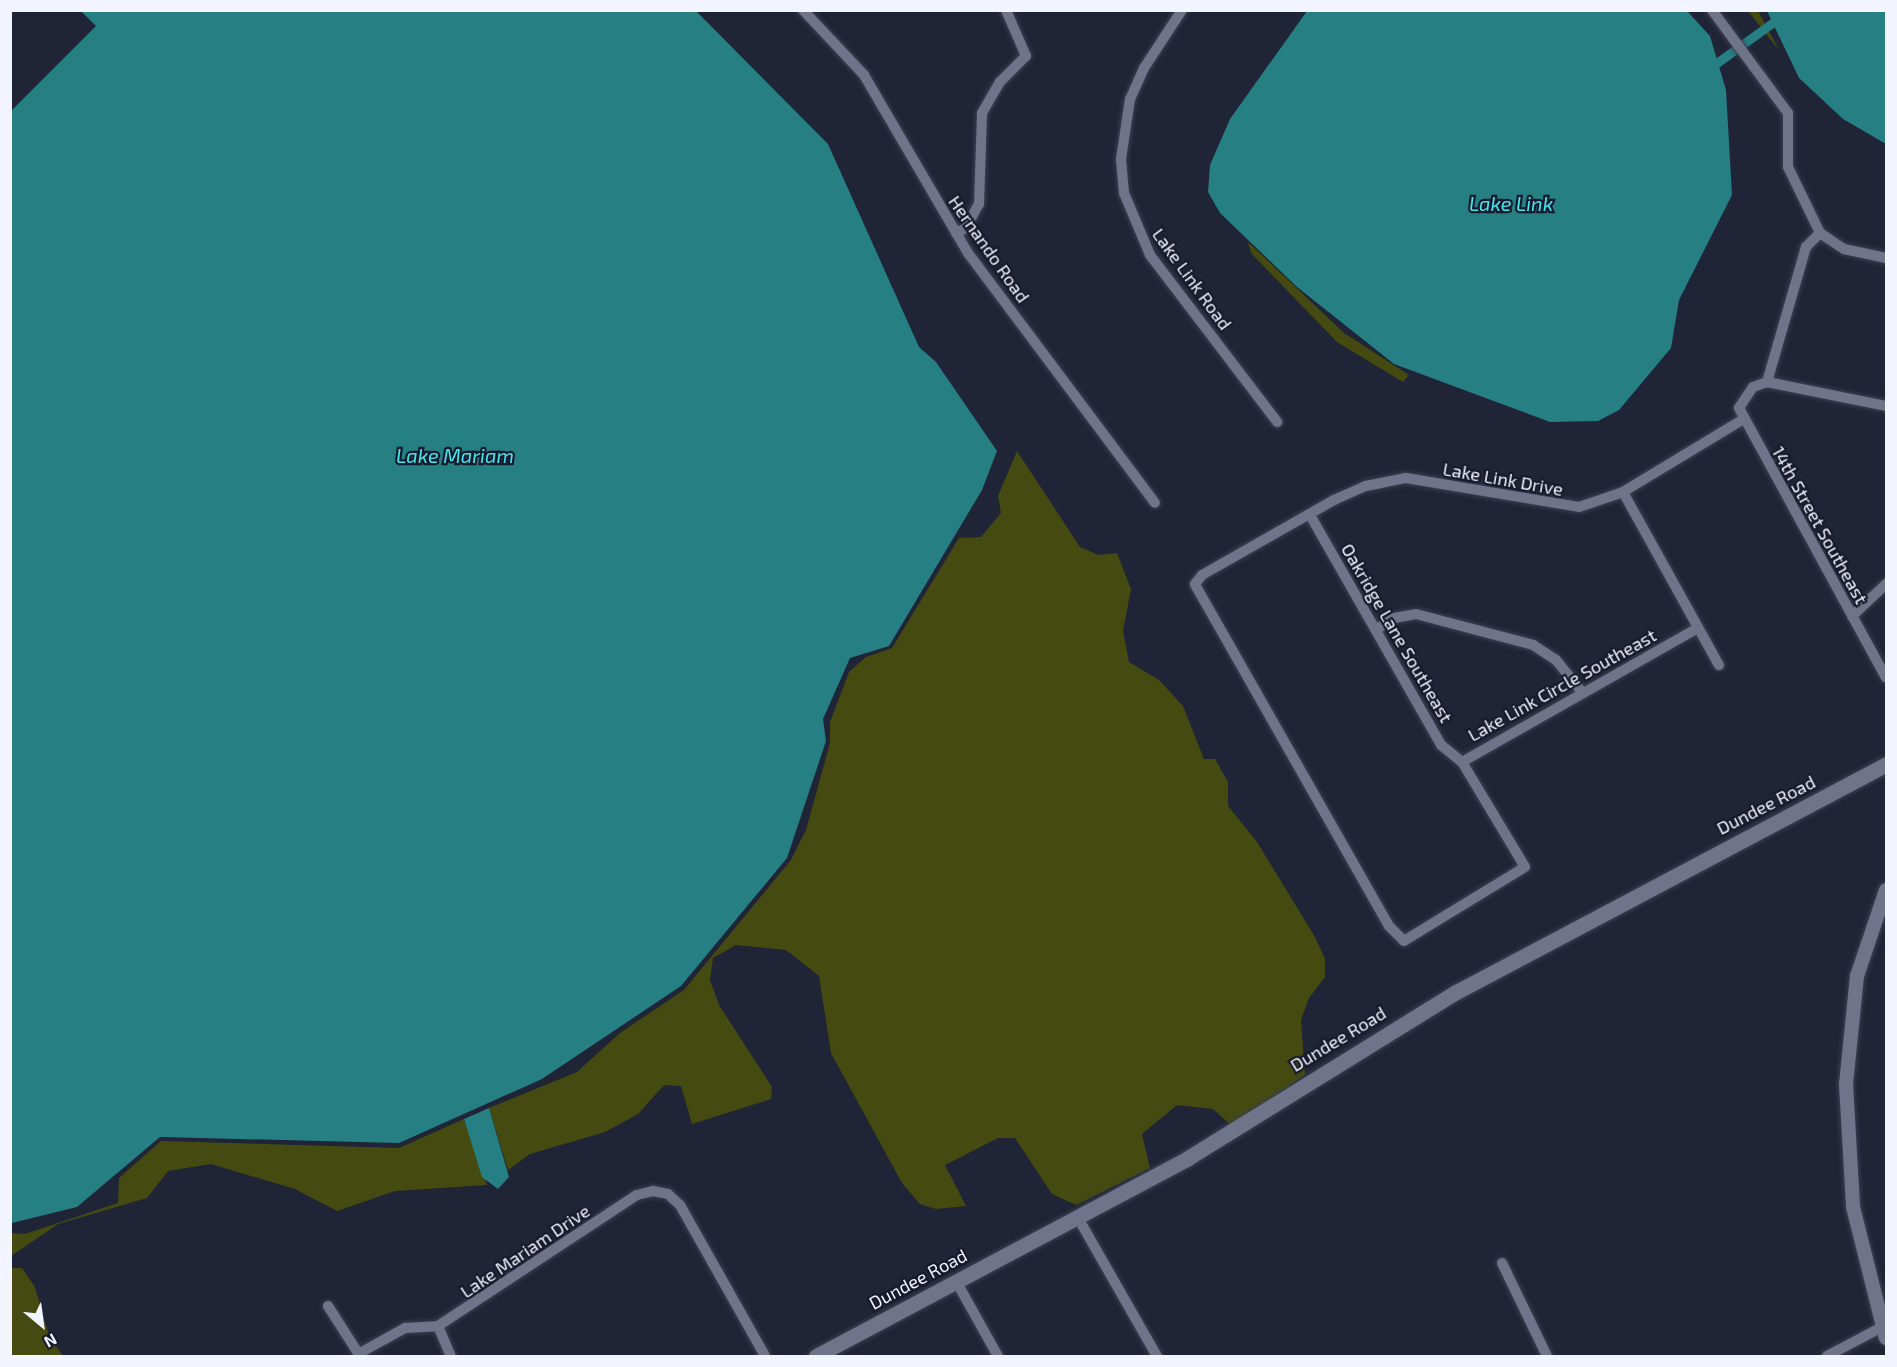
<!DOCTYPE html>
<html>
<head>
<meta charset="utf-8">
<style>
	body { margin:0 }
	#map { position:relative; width:1897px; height:1367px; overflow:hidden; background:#202437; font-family:"Exo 2",sans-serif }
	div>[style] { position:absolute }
	.green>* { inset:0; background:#454b10 }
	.water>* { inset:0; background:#257f83 }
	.canal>* { height:9px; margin:-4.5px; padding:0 4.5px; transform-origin:4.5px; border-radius:4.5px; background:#257f83 }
	.roads { filter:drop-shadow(0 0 2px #3d404f) drop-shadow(0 0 2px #3d404f) }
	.minor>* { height:10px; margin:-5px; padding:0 5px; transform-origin:5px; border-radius:5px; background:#6f748a }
	.tertiary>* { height:14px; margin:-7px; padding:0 7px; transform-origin:7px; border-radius:7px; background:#6f748a }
	.secondary>* { height:15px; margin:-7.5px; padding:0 7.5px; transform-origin:7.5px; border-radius:7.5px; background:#6f748a }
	span { translate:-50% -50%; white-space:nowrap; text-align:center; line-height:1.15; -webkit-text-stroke:4.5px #171a2c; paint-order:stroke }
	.street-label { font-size:18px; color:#f2f4ff }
	.water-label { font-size:20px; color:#40e8ef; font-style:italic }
	.frame { position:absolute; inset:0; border:12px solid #f2f4ff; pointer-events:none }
	.north { position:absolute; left:12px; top:1295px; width:60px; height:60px; -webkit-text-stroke:4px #171a2c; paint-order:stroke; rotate:151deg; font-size:16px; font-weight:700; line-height:24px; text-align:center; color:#f2f4ff }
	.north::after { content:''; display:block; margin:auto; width:21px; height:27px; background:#f2f4ff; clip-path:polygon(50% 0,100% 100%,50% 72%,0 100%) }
</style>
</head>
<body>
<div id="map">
	<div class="green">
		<i style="clip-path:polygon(1748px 11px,1758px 11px,1779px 50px,1774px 44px)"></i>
		<i style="clip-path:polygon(1248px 242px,1344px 333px,1409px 375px,1403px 382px,1337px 342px,1251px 253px)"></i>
		<i style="clip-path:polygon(1017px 451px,1080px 547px,1098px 555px,1117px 553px,1131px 589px,1123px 631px,1129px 662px,1159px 680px,1183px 706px,1204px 759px,1215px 759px,1228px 782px,1228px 806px,1257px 842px,1315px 937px,1325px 959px,1325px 977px,1309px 998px,1301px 1020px,1305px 1075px,1231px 1125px,1213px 1109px,1177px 1105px,1142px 1134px,1150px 1168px,1076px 1205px,1052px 1194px,1015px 1138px,998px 1138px,945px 1165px,966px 1206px,936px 1209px,920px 1204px,902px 1183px,831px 1053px,819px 976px,786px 950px,736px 945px,713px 958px,710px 980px,719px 1005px,772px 1087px,771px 1099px,692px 1124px,681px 1086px,664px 1085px,638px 1114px,605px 1132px,530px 1154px,508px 1170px,489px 1108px,577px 1072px,620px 1033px,684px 990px,791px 860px,806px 830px,830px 743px,830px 722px,849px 672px,866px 657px,892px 648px,959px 538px,981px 537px,1001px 513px,998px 496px)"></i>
		<i style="clip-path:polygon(464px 1119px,487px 1185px,395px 1191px,337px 1211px,295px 1189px,211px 1164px,168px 1171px,147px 1198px,58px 1224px,11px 1256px,11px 1233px,25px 1234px,118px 1203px,119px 1178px,161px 1141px,399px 1148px)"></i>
		<i style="clip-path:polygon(11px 1268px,22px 1268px,35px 1287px,49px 1336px,63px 1356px,11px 1356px)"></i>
	</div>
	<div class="water">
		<i style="clip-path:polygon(81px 11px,696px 11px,828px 144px,919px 347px,936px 362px,997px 451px,982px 490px,889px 646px,850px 658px,823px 719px,826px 741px,787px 858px,681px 986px,542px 1079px,399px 1143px,160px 1137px,77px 1207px,12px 1223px,11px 111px,96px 26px)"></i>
		<i style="clip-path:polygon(1307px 11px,1687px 11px,1710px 36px,1726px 90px,1732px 195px,1679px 300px,1671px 348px,1619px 410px,1598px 421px,1550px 422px,1394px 364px,1297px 287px,1220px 213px,1208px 192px,1210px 165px,1230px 119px)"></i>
		<i style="clip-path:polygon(1767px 11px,1886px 11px,1886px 144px,1843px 119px,1799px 78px)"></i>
		<i style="clip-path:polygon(489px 1108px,509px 1177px,498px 1189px,482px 1177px,464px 1119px)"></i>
	</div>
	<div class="canal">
		<i style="left:1718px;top:62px;width:67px;rotate:-35.8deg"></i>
	</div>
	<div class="roads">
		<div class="minor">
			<i style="left:803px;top:10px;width:89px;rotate:46.8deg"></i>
			<i style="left:864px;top:75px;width:206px;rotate:59.7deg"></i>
			<i style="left:968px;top:253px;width:312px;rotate:53.2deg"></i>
			<i style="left:1182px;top:10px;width:69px;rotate:123.2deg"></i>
			<i style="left:1144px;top:68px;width:34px;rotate:114deg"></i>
			<i style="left:1130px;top:99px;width:61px;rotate:98.5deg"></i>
			<i style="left:1121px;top:159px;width:34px;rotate:85deg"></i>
			<i style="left:1124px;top:193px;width:67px;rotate:67.2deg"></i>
			<i style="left:1150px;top:255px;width:210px;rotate:52.7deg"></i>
			<i style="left:1712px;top:10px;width:128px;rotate:53.6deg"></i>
			<i style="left:1788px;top:113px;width:54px;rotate:90deg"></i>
			<i style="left:1788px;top:167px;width:73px;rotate:64.1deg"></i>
			<i style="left:1820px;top:233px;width:29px;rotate:34deg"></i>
			<i style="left:1844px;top:249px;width:43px;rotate:12.1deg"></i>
			<i style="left:956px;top:233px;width:11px;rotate:-27deg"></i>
			<i style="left:966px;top:228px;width:27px;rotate:-62deg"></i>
			<i style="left:979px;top:204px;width:91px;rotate:-88.1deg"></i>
			<i style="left:982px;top:113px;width:36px;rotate:-60deg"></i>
			<i style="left:1000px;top:82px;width:37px;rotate:-45deg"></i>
			<i style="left:1026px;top:56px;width:50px;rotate:-113.5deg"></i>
			<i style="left:1820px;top:233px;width:20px;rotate:135deg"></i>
			<i style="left:1806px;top:247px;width:141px;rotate:106.1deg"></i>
			<i style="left:1767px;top:382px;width:15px;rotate:160deg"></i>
			<i style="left:1753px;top:387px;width:25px;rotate:124deg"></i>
			<i style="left:1739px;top:408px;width:307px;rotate:61.4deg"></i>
			<i style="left:1767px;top:382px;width:121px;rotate:11.4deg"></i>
			<i style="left:1623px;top:492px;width:198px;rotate:61deg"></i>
			<i style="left:1310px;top:515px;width:265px;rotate:60.3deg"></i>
			<i style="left:1441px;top:745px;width:27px;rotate:39deg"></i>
			<i style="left:1462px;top:762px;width:122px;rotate:59deg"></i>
			<i style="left:1525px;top:867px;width:142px;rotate:148.6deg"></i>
			<i style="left:1404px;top:941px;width:21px;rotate:-135deg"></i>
			<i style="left:1389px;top:926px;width:393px;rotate:-119.6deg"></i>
			<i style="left:1195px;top:584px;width:11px;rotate:-52deg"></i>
			<i style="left:1202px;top:575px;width:152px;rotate:-29.6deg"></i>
			<i style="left:1334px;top:500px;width:35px;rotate:-24deg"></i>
			<i style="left:1366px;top:486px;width:41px;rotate:-11.3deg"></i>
			<i style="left:1406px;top:478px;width:175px;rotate:9.5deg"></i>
			<i style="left:1579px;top:507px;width:46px;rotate:-18.8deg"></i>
			<i style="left:1623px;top:492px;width:139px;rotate:-31.2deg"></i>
			<i style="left:1852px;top:616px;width:47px;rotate:-43.3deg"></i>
			<i style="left:1377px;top:629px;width:20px;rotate:-33deg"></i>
			<i style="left:1394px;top:618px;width:22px;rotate:-10deg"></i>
			<i style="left:1416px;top:614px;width:121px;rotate:14.8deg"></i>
			<i style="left:1533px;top:645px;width:27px;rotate:33deg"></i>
			<i style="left:1556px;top:660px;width:40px;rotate:51deg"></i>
			<i style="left:1462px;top:762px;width:271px;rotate:-29.6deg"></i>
			<i style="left:1077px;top:1216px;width:161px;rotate:60.3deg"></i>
			<i style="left:1502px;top:1263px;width:103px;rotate:64.2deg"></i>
			<i style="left:956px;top:1281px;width:86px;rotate:60.8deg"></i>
			<i style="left:328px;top:1306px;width:59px;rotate:57.4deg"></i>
			<i style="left:438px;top:1326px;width:33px;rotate:67deg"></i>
			<i style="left:358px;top:1354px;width:54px;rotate:-29deg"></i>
			<i style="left:405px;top:1328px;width:33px;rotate:-3deg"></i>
			<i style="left:438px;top:1326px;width:238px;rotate:-33.4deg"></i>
			<i style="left:637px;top:1195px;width:16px;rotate:-14deg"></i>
			<i style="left:653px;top:1191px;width:15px;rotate:11deg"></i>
			<i style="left:668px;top:1194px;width:16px;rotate:43deg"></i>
			<i style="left:680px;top:1205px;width:173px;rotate:60.6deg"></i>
			<i style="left:1827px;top:1356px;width:62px;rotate:-27.8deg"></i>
		</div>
		<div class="tertiary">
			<i style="left:1886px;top:890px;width:91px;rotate:108.6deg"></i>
			<i style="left:1857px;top:976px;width:109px;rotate:95.8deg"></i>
			<i style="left:1846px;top:1084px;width:123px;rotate:86.7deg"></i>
			<i style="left:1853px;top:1207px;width:135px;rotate:75.9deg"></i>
		</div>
		<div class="secondary">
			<i style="left:816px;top:1356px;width:421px;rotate:-28deg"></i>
			<i style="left:1188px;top:1158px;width:315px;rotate:-31.8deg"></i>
			<i style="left:1456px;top:992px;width:487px;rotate:-27.9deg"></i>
		</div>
	</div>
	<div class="street-label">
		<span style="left:989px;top:249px;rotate:55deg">Hernando Road</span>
		<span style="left:1192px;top:279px;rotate:54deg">Lake Link Road</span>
		<span style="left:1503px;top:479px;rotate:10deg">Lake Link Drive</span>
		<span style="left:1820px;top:525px;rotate:61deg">14th Street Southeast</span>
		<span style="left:1397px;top:633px;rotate:60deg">Oakridge Lane Southeast</span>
		<span style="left:1562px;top:685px;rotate:-29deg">Lake Link Circle Southeast</span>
		<span style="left:1766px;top:805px;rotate:-27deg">Dundee Road</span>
		<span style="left:1338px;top:1039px;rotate:-31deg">Dundee Road</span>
		<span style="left:525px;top:1251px;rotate:-34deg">Lake Mariam Drive</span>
		<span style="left:918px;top:1279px;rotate:-28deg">Dundee Road</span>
	</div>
	<div class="water-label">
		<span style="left:1511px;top:203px">Lake Link</span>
		<span style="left:455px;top:455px">Lake Mariam</span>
	</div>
	<div class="frame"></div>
	<div class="north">N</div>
</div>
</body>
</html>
